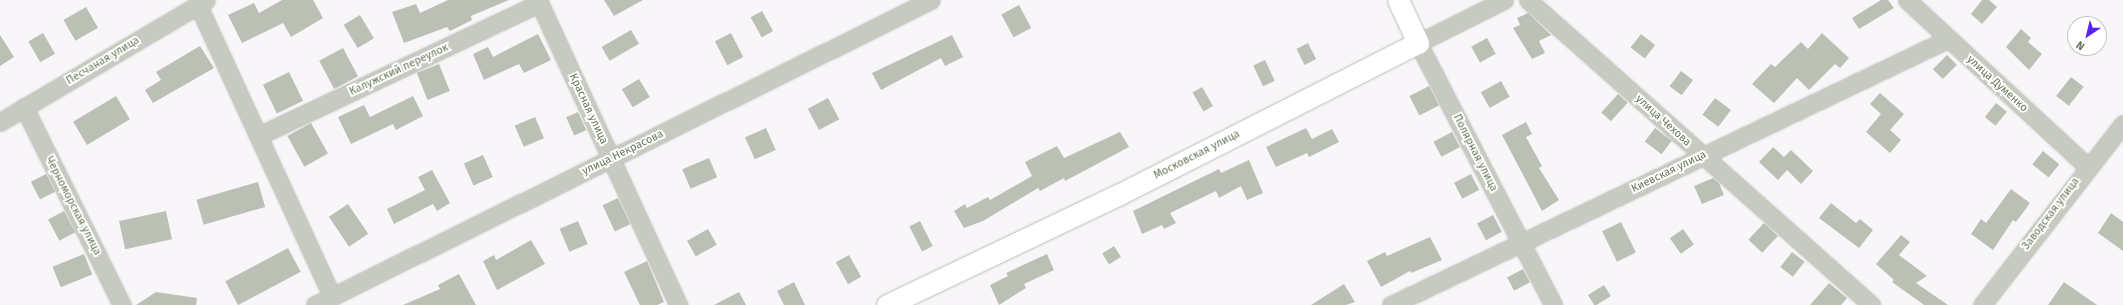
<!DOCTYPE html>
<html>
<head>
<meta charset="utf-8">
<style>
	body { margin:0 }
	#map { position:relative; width:2123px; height:305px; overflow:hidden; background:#f9f6f9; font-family:"Fira Sans",sans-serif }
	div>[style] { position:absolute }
	.building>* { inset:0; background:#bbc0b4; transform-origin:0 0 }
	.roads { filter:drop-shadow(0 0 1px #b8bdb2) drop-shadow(0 0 1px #b8bdb2) }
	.minor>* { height:17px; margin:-8.5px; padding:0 8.5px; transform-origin:8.5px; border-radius:8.5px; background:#c6cac1 }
	.major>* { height:21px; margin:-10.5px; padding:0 10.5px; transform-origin:10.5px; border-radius:10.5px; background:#fff }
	span { translate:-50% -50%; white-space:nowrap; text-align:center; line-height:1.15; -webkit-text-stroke:4px #fff; paint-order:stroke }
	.street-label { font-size:11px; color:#697759 }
	.north { position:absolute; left:2067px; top:16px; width:40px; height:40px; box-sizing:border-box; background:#fff; border:1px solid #c3c9bd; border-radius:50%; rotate:215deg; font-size:11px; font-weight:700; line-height:16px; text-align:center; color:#697759 }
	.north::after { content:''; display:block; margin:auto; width:14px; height:18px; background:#5a21ee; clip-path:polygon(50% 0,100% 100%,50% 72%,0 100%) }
</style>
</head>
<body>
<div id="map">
	<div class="building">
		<i style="clip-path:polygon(282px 0,313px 0,323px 18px,291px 37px,283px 23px,242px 43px,228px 15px,254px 3px,259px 13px)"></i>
		<i style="clip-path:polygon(448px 0,509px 0,471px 16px,472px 20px,450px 31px,447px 27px,404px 43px,392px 12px,416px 4px,420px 13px)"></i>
		<i style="clip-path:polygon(604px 0,643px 0,614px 16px)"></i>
		<i style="clip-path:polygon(1881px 0,1888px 0,1894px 8px,1859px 29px,1852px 18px)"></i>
		<i style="clip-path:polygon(1982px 0,1989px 0,1997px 7px,1982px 24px,1971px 14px)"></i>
		<i style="left:1019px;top:5px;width:26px;height:20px;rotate:62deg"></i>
		<i style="left:86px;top:7px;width:24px;height:26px;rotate:60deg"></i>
		<i style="left:762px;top:11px;width:23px;height:13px;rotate:61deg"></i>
		<i style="clip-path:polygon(1528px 13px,1551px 35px,1539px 41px,1545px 53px,1532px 59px,1513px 28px,1520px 25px,1517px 18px)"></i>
		<i style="left:360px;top:15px;width:27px;height:19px;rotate:59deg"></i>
		<i style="clip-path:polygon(2021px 29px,2031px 38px,2028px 42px,2042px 54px,2029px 70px,2006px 47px)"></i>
		<i style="left:631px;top:30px;width:16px;height:34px;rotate:60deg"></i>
		<i style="left:43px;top:33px;width:24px;height:17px;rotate:60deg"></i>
		<i style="left:731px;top:33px;width:27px;height:18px;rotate:63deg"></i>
		<i style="clip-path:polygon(1822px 33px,1849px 58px,1840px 68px,1835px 64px,1809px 90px,1797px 78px,1774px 103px,1752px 84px,1771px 64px,1775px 67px,1801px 42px,1808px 49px)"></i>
		<i style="clip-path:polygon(538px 34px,551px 60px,524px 73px,519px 64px,484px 80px,473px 54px,488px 47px,493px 57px)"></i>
		<i style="left:1641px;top:34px;width:18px;height:17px;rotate:38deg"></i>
		<i style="clip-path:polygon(0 35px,14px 57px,0 66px)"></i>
		<i style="clip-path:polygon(952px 35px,963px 57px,945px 66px,941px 58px,881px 90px,872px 73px)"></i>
		<i style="left:1487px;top:38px;width:18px;height:18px;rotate:61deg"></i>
		<i style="left:1308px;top:43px;width:18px;height:13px;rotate:63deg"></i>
		<i style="clip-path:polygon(200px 46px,214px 68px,153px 103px,145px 90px,161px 80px,156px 72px)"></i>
		<i style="left:343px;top:48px;width:32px;height:27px;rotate:62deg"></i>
		<i style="left:1947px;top:55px;width:14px;height:20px;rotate:45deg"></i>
		<i style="left:1265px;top:60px;width:23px;height:13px;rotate:65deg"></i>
		<i style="left:439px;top:64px;width:29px;height:24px;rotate:68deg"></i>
		<i style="left:1681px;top:71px;width:15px;height:19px;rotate:37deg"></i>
		<i style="left:289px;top:72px;width:32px;height:29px;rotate:64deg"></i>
		<i style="left:2071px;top:77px;width:16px;height:24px;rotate:38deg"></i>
		<i style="left:639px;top:79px;width:21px;height:20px;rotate:59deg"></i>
		<i style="left:1501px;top:81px;width:18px;height:23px;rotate:61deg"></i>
		<i style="left:1429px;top:86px;width:22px;height:22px;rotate:63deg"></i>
		<i style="left:1202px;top:87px;width:22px;height:11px;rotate:60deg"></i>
		<i style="clip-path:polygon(1880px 93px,1904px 114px,1890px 130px,1901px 140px,1890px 153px,1866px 132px,1881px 114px,1870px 104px)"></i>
		<i style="left:1618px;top:94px;width:13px;height:25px;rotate:42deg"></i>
		<i style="left:116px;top:96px;width:27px;height:50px;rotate:59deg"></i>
		<i style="clip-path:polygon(413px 96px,423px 116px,396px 130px,393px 124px,351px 144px,338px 117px,364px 105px,370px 117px)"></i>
		<i style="left:828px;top:98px;width:24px;height:23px;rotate:62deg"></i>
		<i style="left:1715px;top:98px;width:20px;height:21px;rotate:37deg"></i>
		<i style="left:1996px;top:103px;width:14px;height:18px;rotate:39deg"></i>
		<i style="left:578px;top:112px;width:20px;height:13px;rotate:66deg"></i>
		<i style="left:535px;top:117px;width:23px;height:22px;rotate:67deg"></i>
		<i style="clip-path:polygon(1526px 122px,1532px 134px,1526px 137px,1542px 166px,1539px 168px,1559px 200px,1542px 211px,1502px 135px)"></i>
		<i style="left:311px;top:123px;width:35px;height:27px;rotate:61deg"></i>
		<i style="left:766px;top:128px;width:24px;height:23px;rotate:66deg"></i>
		<i style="clip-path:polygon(1306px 128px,1312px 139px,1332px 129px,1339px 142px,1309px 157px,1307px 153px,1276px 167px,1266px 147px)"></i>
		<i style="left:1655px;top:128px;width:21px;height:17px;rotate:37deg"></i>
		<i style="clip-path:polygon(1120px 132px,1129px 147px,1065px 181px,1064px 178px,1040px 191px,1038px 188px,983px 221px,964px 228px,954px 211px,965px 204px,967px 208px,988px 197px,990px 200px,1032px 176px,1025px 162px,1057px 146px,1064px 158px)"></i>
		<i style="left:1452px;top:132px;width:17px;height:21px;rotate:62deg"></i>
		<i style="clip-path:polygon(1773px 147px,1784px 157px,1791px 150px,1813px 171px,1801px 184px,1787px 170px,1778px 180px,1759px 162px)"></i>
		<i style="left:2043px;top:151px;width:21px;height:17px;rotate:39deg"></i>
		<i style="left:483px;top:155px;width:24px;height:21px;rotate:66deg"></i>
		<i style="left:709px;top:158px;width:21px;height:29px;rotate:67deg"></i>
		<i style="clip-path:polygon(1249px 160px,1263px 193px,1247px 200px,1241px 186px,1219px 198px,1216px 191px,1170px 213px,1176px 223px,1164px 229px,1162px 225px,1142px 234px,1133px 211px,1219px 169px,1221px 173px)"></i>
		<i style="clip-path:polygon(432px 170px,450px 203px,437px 211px,433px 204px,394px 224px,387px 209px,425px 190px,418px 177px)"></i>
		<i style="left:46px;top:174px;width:20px;height:17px;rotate:63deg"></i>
		<i style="left:1471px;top:174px;width:18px;height:19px;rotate:63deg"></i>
		<i style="clip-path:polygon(1713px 178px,1719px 183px,1724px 195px,1702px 204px,1694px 186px)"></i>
		<i style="left:258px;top:182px;width:26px;height:64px;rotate:74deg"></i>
		<i style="clip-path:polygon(2011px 189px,2030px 203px,2016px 222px,2013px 220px,1993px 250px,1971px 234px,1981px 219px,1986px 223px)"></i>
		<i style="left:618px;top:198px;width:29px;height:17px;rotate:65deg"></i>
		<i style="clip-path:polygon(1831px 203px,1856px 223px,1860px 219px,1873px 230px,1859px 248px,1819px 218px)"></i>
		<i style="left:348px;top:204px;width:36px;height:23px;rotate:56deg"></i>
		<i style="left:64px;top:211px;width:24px;height:18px;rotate:62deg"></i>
		<i style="left:166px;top:211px;width:29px;height:48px;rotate:78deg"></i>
		<i style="clip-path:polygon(2111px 213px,2123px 222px,2123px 251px,2098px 233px)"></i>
		<i style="left:1493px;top:215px;width:19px;height:18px;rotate:62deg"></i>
		<i style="left:578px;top:221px;width:25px;height:20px;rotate:67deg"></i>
		<i style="left:920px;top:221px;width:28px;height:12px;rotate:63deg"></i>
		<i style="left:1621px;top:222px;width:34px;height:21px;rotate:64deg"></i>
		<i style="left:1764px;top:223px;width:19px;height:23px;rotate:43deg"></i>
		<i style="left:708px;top:229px;width:18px;height:24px;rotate:61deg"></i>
		<i style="left:1683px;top:229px;width:19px;height:16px;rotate:55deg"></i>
		<i style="clip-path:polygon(1901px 235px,1910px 242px,1899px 255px,1927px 276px,1916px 283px,1948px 305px,1924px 305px,1892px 282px,1894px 280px,1876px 264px)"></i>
		<i style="clip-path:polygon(1430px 237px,1442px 260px,1411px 273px,1410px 271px,1381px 287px,1367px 261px,1385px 252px,1387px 256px)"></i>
		<i style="clip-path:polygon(531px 240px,545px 264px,497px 290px,483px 261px,494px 255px,496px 260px)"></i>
		<i style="left:1114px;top:246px;width:13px;height:14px;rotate:58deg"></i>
		<i style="left:288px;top:248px;width:27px;height:71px;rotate:62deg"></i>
		<i style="left:1792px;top:252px;width:16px;height:19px;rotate:38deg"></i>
		<i style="left:84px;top:254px;width:22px;height:34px;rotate:68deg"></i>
		<i style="clip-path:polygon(1047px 254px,1054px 270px,1024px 284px,1026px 288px,999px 305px,990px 285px,1008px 276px,1006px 273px)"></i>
		<i style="left:849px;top:255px;width:25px;height:15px;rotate:61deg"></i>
		<i style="clip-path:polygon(647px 261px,664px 302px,657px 305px,640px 305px,624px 272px)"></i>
		<i style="left:1523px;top:269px;width:15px;height:18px;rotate:62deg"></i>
		<i style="clip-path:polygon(459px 274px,476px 305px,403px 305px,440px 289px,438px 285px)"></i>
		<i style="clip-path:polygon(794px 282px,805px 305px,784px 305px,777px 291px)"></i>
		<i style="clip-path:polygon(2064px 282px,2097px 305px,2048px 305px)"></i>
		<i style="clip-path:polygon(1829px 283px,1847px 298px,1841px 305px,1810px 305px)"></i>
		<i style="clip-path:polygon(1344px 284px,1355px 302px,1346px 305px,1311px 305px)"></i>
		<i style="left:1604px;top:285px;width:13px;height:19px;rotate:58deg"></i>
		<i style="clip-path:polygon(156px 292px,197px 298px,196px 305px,136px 305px)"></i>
		<i style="clip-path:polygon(739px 292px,746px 305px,714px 305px)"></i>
	</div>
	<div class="roads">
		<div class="minor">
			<i style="left:538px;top:0;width:336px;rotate:65.3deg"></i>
			<i style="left:1504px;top:0;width:96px;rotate:153.4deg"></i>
			<i style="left:1418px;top:43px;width:295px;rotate:62.7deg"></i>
			<i style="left:1528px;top:0;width:459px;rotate:41.6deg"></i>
			<i style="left:1907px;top:0;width:245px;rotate:42.7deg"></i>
			<i style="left:198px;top:5px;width:320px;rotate:65.3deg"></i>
			<i style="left:24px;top:107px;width:221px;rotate:63.7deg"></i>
			<i style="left:0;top:122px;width:239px;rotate:-30.6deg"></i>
			<i style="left:258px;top:136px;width:311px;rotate:-25.3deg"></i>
			<i style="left:315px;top:305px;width:687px;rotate:-26.34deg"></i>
			<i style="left:1391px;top:305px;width:617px;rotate:-25.53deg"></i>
			<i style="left:1982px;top:305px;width:229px;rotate:-52.1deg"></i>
		</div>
		<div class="major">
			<i style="left:887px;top:305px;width:256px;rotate:-25.5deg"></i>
			<i style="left:1118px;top:195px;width:336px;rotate:-26.9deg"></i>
			<i style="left:1418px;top:43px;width:47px;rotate:-114.9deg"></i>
		</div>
	</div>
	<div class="street-label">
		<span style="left:103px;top:61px;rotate:-31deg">Песчаная улица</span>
		<span style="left:399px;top:70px;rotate:-25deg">Калужский переулок</span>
		<span style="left:1997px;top:84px;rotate:42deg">улица Думенко</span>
		<span style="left:588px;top:109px;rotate:65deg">Красная улица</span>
		<span style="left:1663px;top:121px;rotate:42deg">улица Чехова</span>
		<span style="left:623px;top:153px;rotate:-26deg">улица Некрасова</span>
		<span style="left:1475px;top:153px;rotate:63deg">Полярная улица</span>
		<span style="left:1197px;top:155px;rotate:-27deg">Московская улица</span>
		<span style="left:1669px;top:172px;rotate:-26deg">Киевская улица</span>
		<span style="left:73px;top:206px;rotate:63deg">Черноморская улица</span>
		<span style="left:2051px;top:214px;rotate:-53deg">Заводская улица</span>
	</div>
	<div class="north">N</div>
</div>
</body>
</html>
